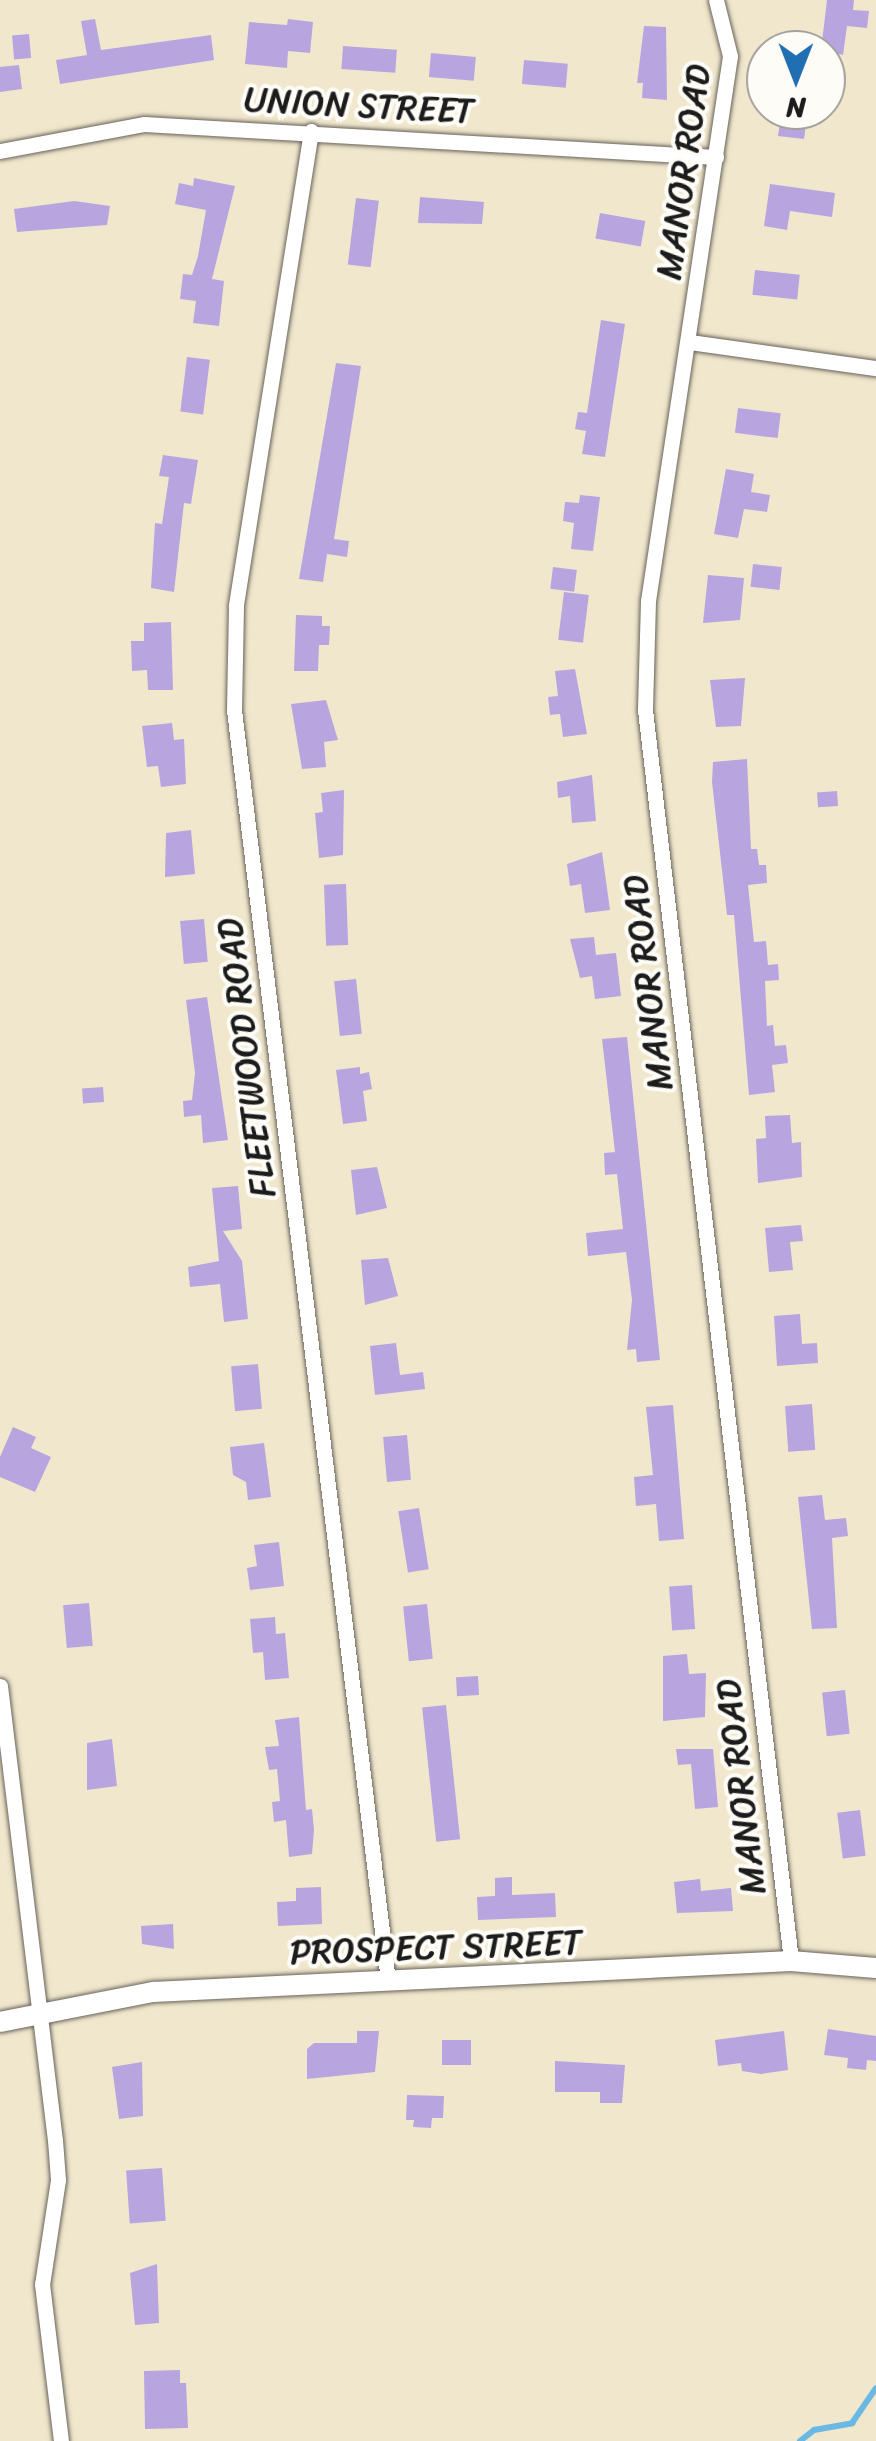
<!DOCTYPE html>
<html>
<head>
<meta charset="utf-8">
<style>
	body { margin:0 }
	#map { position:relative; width:876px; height:2441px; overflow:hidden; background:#f1e7cd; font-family:Sriracha,sans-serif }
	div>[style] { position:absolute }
	.stream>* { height:6px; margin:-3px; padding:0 3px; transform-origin:3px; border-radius:3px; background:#6ab9e5 }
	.building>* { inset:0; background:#b8a5e0; transform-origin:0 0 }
	.roads { filter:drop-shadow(0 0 2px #67635a) drop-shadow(0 0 2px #67635a) }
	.minor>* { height:15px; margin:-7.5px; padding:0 7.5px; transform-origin:7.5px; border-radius:7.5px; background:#fff }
	.tertiary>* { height:20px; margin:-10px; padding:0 10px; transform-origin:10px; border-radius:10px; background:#fff }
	span { translate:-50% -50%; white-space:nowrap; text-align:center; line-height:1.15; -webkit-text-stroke:8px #fdfcf7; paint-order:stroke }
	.street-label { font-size:35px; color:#1c1c1c }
	.north { position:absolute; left:746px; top:30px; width:100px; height:100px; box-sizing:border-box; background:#fdfcf7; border:2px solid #a3a29f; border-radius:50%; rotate:180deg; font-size:28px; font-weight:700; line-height:40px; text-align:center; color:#1c1c1c }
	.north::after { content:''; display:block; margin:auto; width:35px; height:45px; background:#1f6fb2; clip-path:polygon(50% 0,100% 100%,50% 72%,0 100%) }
</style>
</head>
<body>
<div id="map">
	<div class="stream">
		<i style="left:800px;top:2441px;width:18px;rotate:-38deg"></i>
		<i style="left:814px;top:2430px;width:39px;rotate:-10deg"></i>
		<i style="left:852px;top:2423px;width:42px;rotate:-55.6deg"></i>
	</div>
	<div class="building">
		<i style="clip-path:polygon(827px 0,854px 0,853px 10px,869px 11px,867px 28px,847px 26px,843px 55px,821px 50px)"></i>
		<i style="clip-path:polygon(95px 19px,101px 50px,211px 35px,214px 60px,60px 84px,56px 60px,87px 55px,81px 21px)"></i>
		<i style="clip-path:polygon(288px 19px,313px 22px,310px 53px,288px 51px,287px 68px,245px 64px,249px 22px,287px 25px)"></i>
		<i style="clip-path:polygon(644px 26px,666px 27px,667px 100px,642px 98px,643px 83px,637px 83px)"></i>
		<i style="left:29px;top:34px;width:24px;height:17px;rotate:85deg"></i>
		<i style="left:343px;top:46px;width:54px;height:23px;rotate:4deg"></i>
		<i style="left:431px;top:53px;width:45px;height:24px;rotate:5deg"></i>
		<i style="left:524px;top:60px;width:44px;height:24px;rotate:5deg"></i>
		<i style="clip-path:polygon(19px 65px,22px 89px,0 92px,0 67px)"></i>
		<i style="clip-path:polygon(782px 110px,808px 110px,804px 139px,778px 136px)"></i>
		<i style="clip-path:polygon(194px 178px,235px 186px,212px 279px,224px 281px,219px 326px,193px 323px,196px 301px,180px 299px,183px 274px,192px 275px,198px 256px,206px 210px,175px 204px,179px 183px,193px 186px)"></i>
		<i style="clip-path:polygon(770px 184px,835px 193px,832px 217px,790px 211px,787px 230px,764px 226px)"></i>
		<i style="clip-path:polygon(420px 197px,484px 202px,482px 224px,418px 223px)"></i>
		<i style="left:356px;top:198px;width:23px;height:67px;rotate:7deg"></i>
		<i style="clip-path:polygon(74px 201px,110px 206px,107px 225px,17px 232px,14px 209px)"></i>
		<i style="left:600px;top:213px;width:46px;height:26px;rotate:10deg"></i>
		<i style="left:755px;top:270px;width:45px;height:25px;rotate:6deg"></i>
		<i style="clip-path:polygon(601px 320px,625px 324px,605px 457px,582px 454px,586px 431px,575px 429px,578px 412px,587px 413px)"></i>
		<i style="left:187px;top:357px;width:23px;height:55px;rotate:7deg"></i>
		<i style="clip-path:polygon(336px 363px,361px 366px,334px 539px,349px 541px,347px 557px,327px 554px,323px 582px,299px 579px)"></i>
		<i style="left:738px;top:408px;width:43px;height:25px;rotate:7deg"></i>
		<i style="clip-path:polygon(163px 455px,198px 460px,191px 504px,184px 503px,174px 592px,151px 588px,155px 523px,162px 524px,169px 477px,159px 476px)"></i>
		<i style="clip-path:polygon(726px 469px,754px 474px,751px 492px,770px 495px,767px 512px,744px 509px,738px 538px,714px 534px)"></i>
		<i style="clip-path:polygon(580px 495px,600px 497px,593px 551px,571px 549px,574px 523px,563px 521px,565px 502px,579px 503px)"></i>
		<i style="left:753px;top:564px;width:29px;height:23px;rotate:6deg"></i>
		<i style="left:553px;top:567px;width:24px;height:22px;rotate:7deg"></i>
		<i style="clip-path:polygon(708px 575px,744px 578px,740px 620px,703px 623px)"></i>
		<i style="left:564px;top:592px;width:25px;height:48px;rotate:7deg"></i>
		<i style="clip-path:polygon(296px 615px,322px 616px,322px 626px,330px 626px,329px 645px,319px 645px,318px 671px,294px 671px)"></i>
		<i style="clip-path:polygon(171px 622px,173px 690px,148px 690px,147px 670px,132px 671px,131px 641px,144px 641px,144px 623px)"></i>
		<i style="clip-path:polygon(575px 669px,587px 734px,563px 737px,560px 714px,550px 715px,548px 697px,558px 696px,555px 671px)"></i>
		<i style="clip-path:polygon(745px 678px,741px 726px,716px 727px,710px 680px)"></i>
		<i style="clip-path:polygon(326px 700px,338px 740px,324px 742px,326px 767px,302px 769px,291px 704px)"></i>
		<i style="clip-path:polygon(172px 723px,174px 740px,184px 739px,186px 784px,161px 787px,158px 766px,147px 767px,142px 726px)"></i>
		<i style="clip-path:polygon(747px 759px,751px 849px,757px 849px,759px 865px,766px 865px,767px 883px,748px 885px,754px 942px,766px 941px,768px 965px,778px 964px,779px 980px,765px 981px,767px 1026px,773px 1025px,775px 1046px,786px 1045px,788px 1063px,772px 1065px,775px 1092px,749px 1095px,734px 915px,727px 915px,712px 782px,713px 762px)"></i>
		<i style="clip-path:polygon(592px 775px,596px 821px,572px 823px,570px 796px,558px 798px,557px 782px)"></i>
		<i style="clip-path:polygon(344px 790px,343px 855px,319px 858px,315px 813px,323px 812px,321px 793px)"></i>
		<i style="left:837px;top:791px;width:15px;height:20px;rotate:86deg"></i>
		<i style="clip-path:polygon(191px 830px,195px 874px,165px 877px,166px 833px)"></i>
		<i style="clip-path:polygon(602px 852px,610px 910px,585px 913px,581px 884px,570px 886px,567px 864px)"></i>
		<i style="left:346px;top:884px;width:61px;height:22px;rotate:88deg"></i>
		<i style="left:204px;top:919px;width:43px;height:24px;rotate:85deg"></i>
		<i style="clip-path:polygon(594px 937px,596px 955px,616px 953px,621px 996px,595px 999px,592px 976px,580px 978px,570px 939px)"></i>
		<i style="left:356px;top:979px;width:55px;height:22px;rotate:84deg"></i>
		<i style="clip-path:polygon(207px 997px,228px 1140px,203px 1143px,201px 1115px,184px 1117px,183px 1101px,192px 1100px,195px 1073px,186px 1000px)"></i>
		<i style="clip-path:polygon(627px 1037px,660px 1360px,637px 1362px,636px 1349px,627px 1350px,632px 1300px,626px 1252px,588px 1256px,586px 1233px,623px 1229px,617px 1174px,605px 1175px,604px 1153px,615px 1152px,602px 1039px)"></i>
		<i style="clip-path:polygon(360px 1067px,360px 1074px,369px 1072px,372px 1089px,363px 1091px,367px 1121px,343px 1124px,336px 1070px)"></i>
		<i style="left:103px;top:1087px;width:15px;height:21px;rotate:86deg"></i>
		<i style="clip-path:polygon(790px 1115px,792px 1143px,801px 1142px,802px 1177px,758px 1183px,756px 1139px,766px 1138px,765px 1116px)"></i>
		<i style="clip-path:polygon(377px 1167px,387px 1208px,356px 1215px,351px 1170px)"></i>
		<i style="clip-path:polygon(238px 1186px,242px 1229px,223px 1231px,242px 1261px,248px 1319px,224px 1322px,220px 1284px,190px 1287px,188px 1267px,219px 1261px,212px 1188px)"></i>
		<i style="clip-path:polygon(801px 1225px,803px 1241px,790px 1242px,793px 1270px,769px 1272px,765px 1228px)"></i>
		<i style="clip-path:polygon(388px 1258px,398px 1296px,365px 1305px,361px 1260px)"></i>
		<i style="clip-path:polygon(800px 1314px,802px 1344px,817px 1343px,818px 1363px,777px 1366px,774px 1316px)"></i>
		<i style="clip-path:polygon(396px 1343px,400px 1375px,423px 1372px,425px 1389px,375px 1395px,370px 1346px)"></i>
		<i style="left:258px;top:1364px;width:45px;height:27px;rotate:85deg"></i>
		<i style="left:812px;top:1404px;width:46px;height:27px;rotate:86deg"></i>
		<i style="clip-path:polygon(673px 1405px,684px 1539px,659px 1541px,656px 1504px,636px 1506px,634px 1477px,653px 1475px,646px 1407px)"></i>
		<i style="clip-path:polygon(13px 1427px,36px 1437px,31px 1448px,51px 1457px,35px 1492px,0 1477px,0 1457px)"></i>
		<i style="left:407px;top:1435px;width:45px;height:24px;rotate:85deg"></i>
		<i style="clip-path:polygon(264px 1443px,271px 1497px,248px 1500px,246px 1482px,233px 1475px,230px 1447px)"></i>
		<i style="clip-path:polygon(822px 1495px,825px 1520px,846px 1518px,848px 1536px,832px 1538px,837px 1628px,812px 1629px,798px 1497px)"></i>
		<i style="left:419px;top:1508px;width:62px;height:21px;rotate:81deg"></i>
		<i style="clip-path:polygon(279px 1542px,284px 1586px,250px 1590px,247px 1568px,257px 1566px,254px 1545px)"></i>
		<i style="left:692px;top:1585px;width:44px;height:23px;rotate:86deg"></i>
		<i style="left:89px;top:1603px;width:43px;height:26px;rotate:85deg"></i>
		<i style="left:427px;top:1604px;width:55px;height:24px;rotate:84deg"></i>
		<i style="clip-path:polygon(275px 1617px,276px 1634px,285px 1633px,289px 1678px,265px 1680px,263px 1652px,253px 1653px,250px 1619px)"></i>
		<i style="clip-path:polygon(687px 1654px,689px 1674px,706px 1673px,705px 1717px,663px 1721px,663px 1656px)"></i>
		<i style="left:478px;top:1676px;width:19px;height:22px;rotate:87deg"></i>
		<i style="left:845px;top:1690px;width:44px;height:23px;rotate:84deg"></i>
		<i style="left:446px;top:1705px;width:135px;height:24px;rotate:84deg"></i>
		<i style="clip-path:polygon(299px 1717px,306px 1810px,312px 1809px,314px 1830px,312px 1854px,289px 1857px,286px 1820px,274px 1822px,272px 1802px,280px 1801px,277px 1769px,269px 1770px,265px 1747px,279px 1746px,275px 1720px)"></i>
		<i style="clip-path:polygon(112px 1739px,117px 1786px,87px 1790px,87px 1743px)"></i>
		<i style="clip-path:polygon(676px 1749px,713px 1749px,718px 1807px,695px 1809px,691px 1764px,678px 1765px)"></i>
		<i style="left:860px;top:1810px;width:46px;height:23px;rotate:83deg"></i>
		<i style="clip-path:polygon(512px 1877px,512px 1895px,555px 1893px,556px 1917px,478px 1920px,477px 1897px,495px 1896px,495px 1878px)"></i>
		<i style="clip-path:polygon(700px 1879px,701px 1891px,731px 1888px,733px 1911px,677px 1913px,674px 1882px)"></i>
		<i style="clip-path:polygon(321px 1887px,322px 1924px,278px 1926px,277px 1902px,296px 1901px,296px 1888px)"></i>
		<i style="clip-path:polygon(173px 1924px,174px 1949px,142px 1944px,141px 1926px)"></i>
		<i style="clip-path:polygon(828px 2029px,876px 2036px,876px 2061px,867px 2060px,866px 2070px,847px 2068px,848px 2058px,824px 2055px)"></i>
		<i style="clip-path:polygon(357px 2031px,379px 2031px,375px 2072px,307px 2079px,307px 2049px,314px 2043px,357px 2043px)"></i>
		<i style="clip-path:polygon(784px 2031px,788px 2070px,761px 2074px,742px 2071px,741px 2063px,718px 2066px,715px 2040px)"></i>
		<i style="left:471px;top:2040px;width:25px;height:29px;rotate:90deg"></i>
		<i style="clip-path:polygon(555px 2061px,625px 2065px,622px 2103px,600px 2103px,600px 2092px,555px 2092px)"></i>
		<i style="clip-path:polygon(142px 2062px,143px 2116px,119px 2119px,112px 2067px)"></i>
		<i style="clip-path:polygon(407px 2095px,444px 2096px,443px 2118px,432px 2118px,431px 2128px,413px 2127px,414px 2120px,406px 2120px)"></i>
		<i style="left:162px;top:2168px;width:53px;height:36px;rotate:86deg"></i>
		<i style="clip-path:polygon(157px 2264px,159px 2323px,135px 2325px,130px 2273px)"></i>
		<i style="clip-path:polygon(180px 2370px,180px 2383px,186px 2383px,188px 2428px,145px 2429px,144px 2371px)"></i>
	</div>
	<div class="roads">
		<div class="minor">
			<i style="left:716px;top:0;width:58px;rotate:76deg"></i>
			<i style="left:730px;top:56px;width:551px;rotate:98.56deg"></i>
			<i style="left:648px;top:601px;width:109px;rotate:91.6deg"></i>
			<i style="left:645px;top:710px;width:1259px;rotate:83.34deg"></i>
			<i style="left:311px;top:131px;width:481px;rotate:99deg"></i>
			<i style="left:236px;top:606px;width:104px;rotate:91.1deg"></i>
			<i style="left:234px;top:710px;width:1279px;rotate:83.09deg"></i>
			<i style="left:0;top:151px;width:147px;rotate:-10.6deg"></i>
			<i style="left:144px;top:124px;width:573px;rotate:3.3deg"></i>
			<i style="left:690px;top:342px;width:188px;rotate:8deg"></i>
			<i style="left:0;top:1686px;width:457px;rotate:83.1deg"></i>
			<i style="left:55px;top:2140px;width:40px;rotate:85.7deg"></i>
			<i style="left:58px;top:2180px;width:105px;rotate:98.7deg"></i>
			<i style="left:42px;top:2284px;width:158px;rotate:83.1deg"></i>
		</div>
		<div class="tertiary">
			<i style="left:0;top:2022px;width:156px;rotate:-11.1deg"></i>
			<i style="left:153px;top:1992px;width:639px;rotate:-2.78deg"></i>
			<i style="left:791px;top:1961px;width:85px;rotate:4.7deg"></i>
		</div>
	</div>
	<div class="street-label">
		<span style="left:359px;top:105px;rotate:3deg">UNION STREET</span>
		<span style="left:683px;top:172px;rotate:-82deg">MANOR ROAD</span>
		<span style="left:647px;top:983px;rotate:-97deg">MANOR ROAD</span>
		<span style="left:246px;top:1058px;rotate:-97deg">FLEETWOOD ROAD</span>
		<span style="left:740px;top:1787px;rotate:-97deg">MANOR ROAD</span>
		<span style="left:436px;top:1947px;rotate:-2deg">PROSPECT STREET</span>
	</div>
	<div class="north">N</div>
</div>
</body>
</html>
